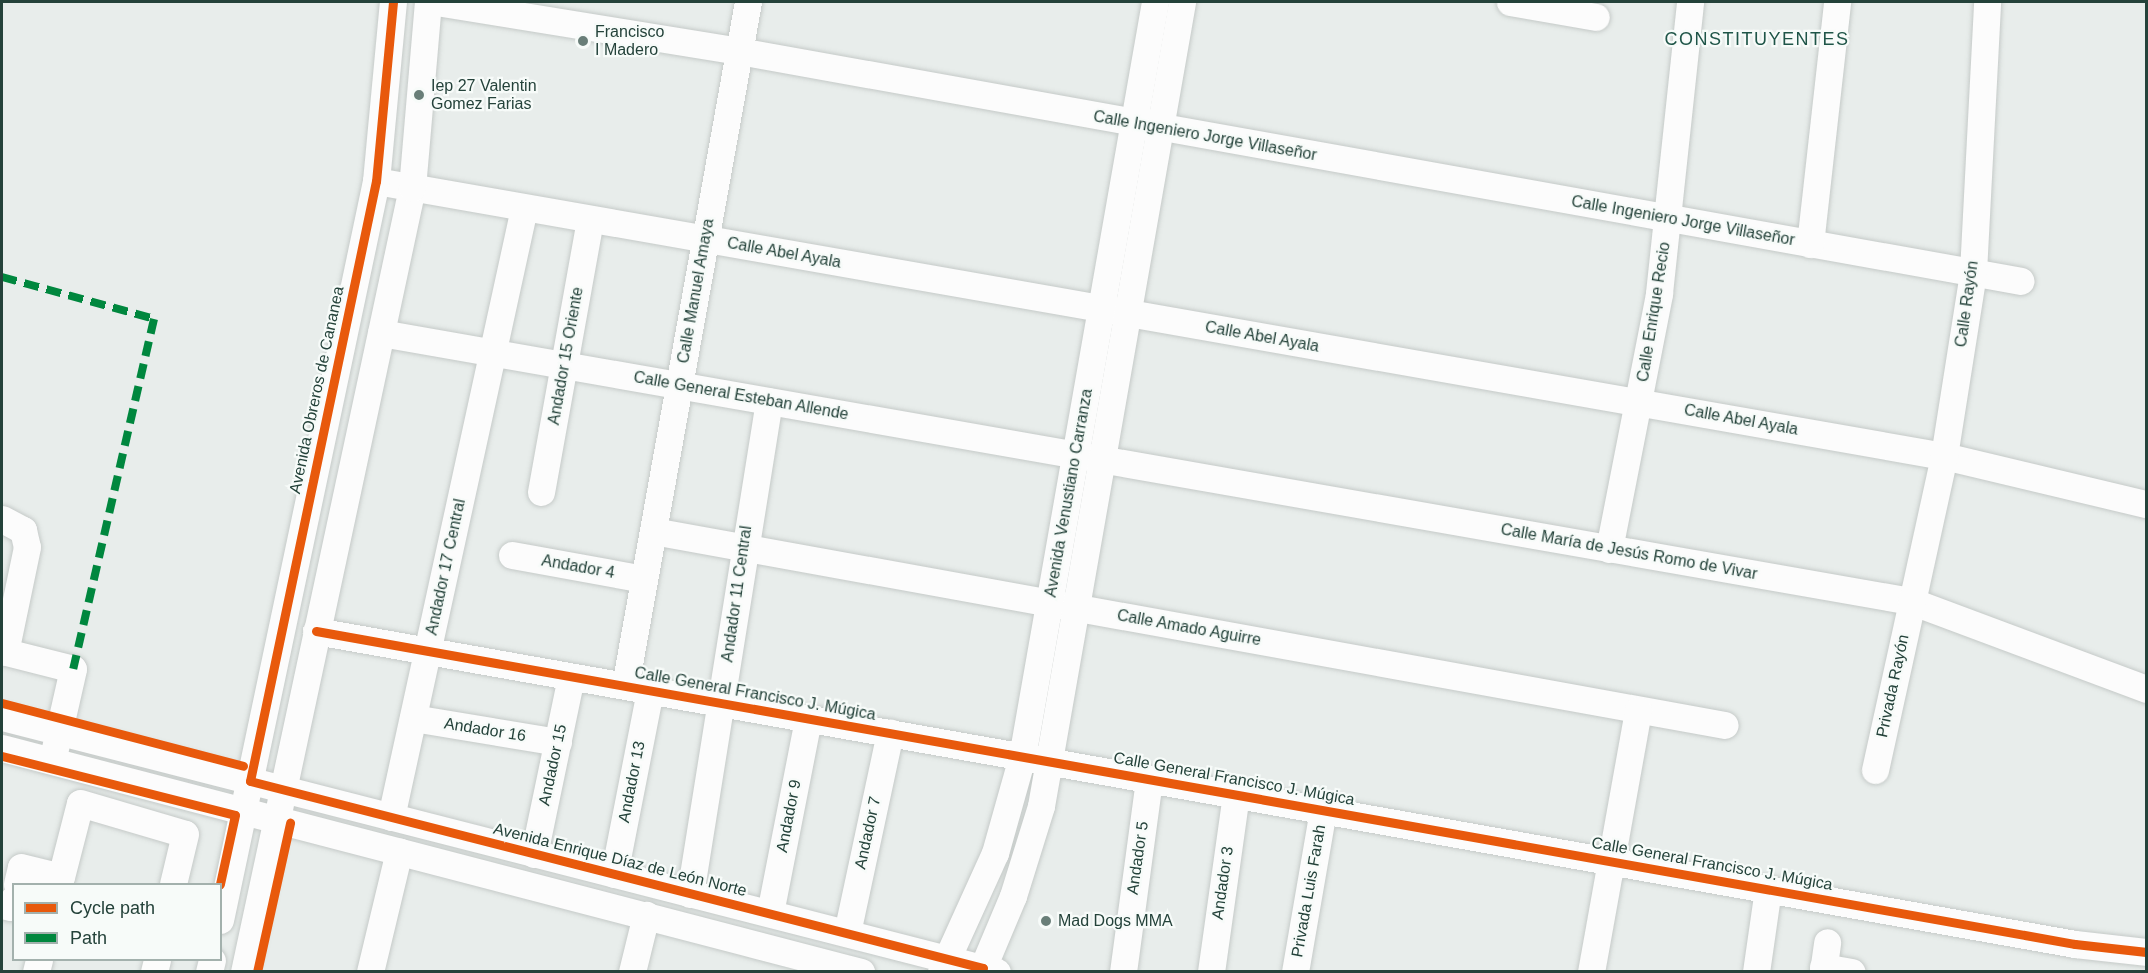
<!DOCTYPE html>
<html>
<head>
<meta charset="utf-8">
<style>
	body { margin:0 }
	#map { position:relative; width:2148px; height:973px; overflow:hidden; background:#e8edeb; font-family:Arial,sans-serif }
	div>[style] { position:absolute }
	.roads { filter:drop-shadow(0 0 2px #c5cac8) drop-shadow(0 0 2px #c5cac8) }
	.minor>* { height:27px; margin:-13.5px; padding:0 13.5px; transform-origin:13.5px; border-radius:13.5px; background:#fcfcfc }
	.quiet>* { height:8px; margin-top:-4px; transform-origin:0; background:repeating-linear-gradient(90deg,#00873e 0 15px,transparent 0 23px) }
	.cycleway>* { height:9px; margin:-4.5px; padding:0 4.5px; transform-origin:4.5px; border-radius:4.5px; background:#e8590c }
	.dots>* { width:16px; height:16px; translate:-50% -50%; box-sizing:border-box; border:3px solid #f7fbf9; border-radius:50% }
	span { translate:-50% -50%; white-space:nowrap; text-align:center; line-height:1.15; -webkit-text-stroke:4.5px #f7fbf9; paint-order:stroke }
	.poi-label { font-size:16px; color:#24423a }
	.left { translate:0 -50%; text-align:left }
	.street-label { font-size:16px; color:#24423a }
	.neighbourhood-label { font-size:18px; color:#1f5548; letter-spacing:1.5px }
	.frame { position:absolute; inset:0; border:3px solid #24423a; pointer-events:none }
	.legend { position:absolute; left:12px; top:883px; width:210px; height:78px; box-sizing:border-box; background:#f7fbf9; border:2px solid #a3b1ad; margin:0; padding:8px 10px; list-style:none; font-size:18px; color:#24423a }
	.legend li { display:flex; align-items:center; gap:12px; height:30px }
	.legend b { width:30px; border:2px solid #a3b1ad }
</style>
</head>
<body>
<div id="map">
	<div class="roads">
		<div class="minor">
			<i style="left:437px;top:2px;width:306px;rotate:9.2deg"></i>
			<i style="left:739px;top:51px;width:1302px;rotate:10.17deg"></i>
			<i style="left:1510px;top:2px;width:87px;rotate:9.9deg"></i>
			<i style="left:376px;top:181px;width:1592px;rotate:9.95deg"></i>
			<i style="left:1944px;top:456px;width:208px;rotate:13.4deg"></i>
			<i style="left:1810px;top:244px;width:244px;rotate:-83.6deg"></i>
			<i style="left:381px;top:333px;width:1553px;rotate:9.94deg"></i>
			<i style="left:1911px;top:601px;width:251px;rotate:20.5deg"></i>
			<i style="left:541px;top:492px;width:276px;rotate:-79.8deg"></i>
			<i style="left:2px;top:519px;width:24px;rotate:28deg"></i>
			<i style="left:23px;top:530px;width:17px;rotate:77deg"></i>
			<i style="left:27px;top:547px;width:107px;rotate:101.8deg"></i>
			<i style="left:653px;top:531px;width:1089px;rotate:10.26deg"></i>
			<i style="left:1609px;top:549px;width:261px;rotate:-78.9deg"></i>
			<i style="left:1659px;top:293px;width:293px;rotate:-83.9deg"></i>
			<i style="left:512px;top:555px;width:134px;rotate:10.3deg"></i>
			<i style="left:316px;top:631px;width:1787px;rotate:10.09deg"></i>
			<i style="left:2075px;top:944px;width:71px;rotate:6.4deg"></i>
			<i style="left:2px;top:651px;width:73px;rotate:14.2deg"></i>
			<i style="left:73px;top:669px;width:81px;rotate:102.8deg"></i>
			<i style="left:625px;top:686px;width:695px;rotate:-79.81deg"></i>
			<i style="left:2px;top:717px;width:1027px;rotate:14.37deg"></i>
			<i style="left:413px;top:718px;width:147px;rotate:9.4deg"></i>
			<i style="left:2px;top:748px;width:888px;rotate:14.62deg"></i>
			<i style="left:1875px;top:770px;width:321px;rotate:-77.6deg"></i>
			<i style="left:1944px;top:456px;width:186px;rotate:-81deg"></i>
			<i style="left:1973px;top:272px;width:270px;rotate:-87deg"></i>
			<i style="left:391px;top:817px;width:623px;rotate:-77.68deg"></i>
			<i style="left:534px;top:854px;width:181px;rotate:-78.2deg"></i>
			<i style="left:614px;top:874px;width:187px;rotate:-78.9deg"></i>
			<i style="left:17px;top:884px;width:17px;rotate:-77deg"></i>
			<i style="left:21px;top:867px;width:41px;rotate:14deg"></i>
			<i style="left:61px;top:877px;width:76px;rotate:-75.6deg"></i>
			<i style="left:80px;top:803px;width:109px;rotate:16.4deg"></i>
			<i style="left:185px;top:834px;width:51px;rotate:103.5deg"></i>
			<i style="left:690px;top:894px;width:499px;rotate:-80.9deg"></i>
			<i style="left:2px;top:905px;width:9px;rotate:13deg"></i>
			<i style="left:11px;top:907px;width:9px;rotate:-72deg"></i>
			<i style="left:770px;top:913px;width:198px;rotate:-78.9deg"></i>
			<i style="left:220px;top:920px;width:755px;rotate:-78.08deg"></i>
			<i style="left:376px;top:181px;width:180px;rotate:-84.6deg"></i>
			<i style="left:847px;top:933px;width:205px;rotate:-77.9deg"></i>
			<i style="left:1823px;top:967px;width:29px;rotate:10deg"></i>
			<i style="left:36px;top:972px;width:12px;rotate:-76deg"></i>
			<i style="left:154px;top:972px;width:12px;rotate:-76deg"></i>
			<i style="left:209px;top:972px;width:12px;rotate:-76deg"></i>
			<i style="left:244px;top:972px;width:802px;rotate:-77.91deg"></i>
			<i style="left:412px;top:188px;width:187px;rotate:-85.1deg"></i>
			<i style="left:370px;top:972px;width:124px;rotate:-76.5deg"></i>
			<i style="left:632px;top:972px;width:59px;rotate:-76.2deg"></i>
			<i style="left:941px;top:972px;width:131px;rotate:-65.6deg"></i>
			<i style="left:995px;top:853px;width:100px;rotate:-74.3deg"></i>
			<i style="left:1022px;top:757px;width:767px;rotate:-80.01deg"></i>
			<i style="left:981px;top:972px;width:82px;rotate:-67.2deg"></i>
			<i style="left:1013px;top:896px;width:94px;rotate:-72.7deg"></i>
			<i style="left:1041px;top:806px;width:816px;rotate:-80.05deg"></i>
			<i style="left:1123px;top:972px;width:195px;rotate:-82.3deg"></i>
			<i style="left:1211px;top:972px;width:179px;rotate:-82deg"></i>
			<i style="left:1295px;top:972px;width:164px;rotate:-80.2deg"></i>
			<i style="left:1591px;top:972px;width:266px;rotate:-79.8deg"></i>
			<i style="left:1756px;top:972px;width:84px;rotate:-81.8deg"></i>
			<i style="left:1823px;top:972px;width:30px;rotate:-82deg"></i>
		</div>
	</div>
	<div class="quiet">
		<i style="left:2px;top:277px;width:158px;rotate:15.4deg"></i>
		<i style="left:154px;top:319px;width:359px;rotate:103deg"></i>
	</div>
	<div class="cycleway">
		<i style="left:393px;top:2px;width:180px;rotate:95.4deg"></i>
		<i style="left:376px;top:181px;width:613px;rotate:101.86deg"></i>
		<i style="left:250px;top:781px;width:756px;rotate:14.31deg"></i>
		<i style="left:983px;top:968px;width:4px;rotate:117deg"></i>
		<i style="left:316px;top:631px;width:1787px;rotate:10.09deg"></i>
		<i style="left:2075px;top:944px;width:71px;rotate:6.4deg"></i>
		<i style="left:2px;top:703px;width:249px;rotate:14.6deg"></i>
		<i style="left:2px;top:756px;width:240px;rotate:14.2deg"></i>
		<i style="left:235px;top:815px;width:71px;rotate:102.3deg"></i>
		<i style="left:257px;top:972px;width:153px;rotate:-77.5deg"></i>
	</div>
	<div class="dots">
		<i style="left:583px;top:41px;background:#697e78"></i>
		<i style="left:419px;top:95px;background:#697e78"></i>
		<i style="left:1046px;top:921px;background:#697e78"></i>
	</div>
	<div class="poi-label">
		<span class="left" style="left:595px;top:41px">Francisco<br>I Madero</span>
		<span class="left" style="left:431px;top:95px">Iep 27 Valentin<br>Gomez Farias</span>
		<span class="left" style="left:1058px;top:921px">Mad Dogs MMA</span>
	</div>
	<div class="street-label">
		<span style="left:1205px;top:136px;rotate:10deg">Calle Ingeniero Jorge Villaseñor</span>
		<span style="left:1683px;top:221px;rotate:10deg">Calle Ingeniero Jorge Villaseñor</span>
		<span style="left:784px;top:253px;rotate:10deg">Calle Abel Ayala</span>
		<span style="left:696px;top:291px;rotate:-80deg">Calle Manuel Amaya</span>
		<span style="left:1967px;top:304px;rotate:-82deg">Calle Rayón</span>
		<span style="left:1654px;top:312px;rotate:-81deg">Calle Enrique Recio</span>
		<span style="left:1262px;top:337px;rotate:10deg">Calle Abel Ayala</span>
		<span style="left:566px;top:356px;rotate:-80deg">Andador 15 Oriente</span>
		<span style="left:317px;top:390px;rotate:-78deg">Avenida Obreros de Cananea</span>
		<span style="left:741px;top:396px;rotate:10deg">Calle General Esteban Allende</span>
		<span style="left:1741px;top:420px;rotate:10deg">Calle Abel Ayala</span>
		<span style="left:1069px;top:493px;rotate:-80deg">Avenida Venustiano Carranza</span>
		<span style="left:1629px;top:552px;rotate:10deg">Calle María de Jesús Romo de Vivar</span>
		<span style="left:446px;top:567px;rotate:-78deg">Andador 17 Central</span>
		<span style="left:578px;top:567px;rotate:10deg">Andador 4</span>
		<span style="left:737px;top:594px;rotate:-82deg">Andador 11 Central</span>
		<span style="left:1189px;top:628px;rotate:10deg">Calle Amado Aguirre</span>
		<span style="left:1893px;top:686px;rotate:-78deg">Privada Rayón</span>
		<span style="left:755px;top:694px;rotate:10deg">Calle General Francisco J. Múgica</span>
		<span style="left:485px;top:730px;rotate:9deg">Andador 16</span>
		<span style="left:553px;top:765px;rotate:-78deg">Andador 15</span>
		<span style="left:1234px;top:779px;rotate:10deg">Calle General Francisco J. Múgica</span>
		<span style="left:632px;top:782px;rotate:-79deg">Andador 13</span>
		<span style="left:789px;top:816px;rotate:-79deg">Andador 9</span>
		<span style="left:868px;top:833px;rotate:-78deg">Andador 7</span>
		<span style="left:1138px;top:858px;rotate:-82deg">Andador 5</span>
		<span style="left:620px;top:860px;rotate:14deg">Avenida Enrique Díaz de León Norte</span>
		<span style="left:1712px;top:864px;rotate:10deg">Calle General Francisco J. Múgica</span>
		<span style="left:1223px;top:883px;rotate:-82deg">Andador 3</span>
		<span style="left:1309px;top:891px;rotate:-80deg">Privada Luis Farah</span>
	</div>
	<div class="neighbourhood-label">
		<span style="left:1757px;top:39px">CONSTITUYENTES</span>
	</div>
	<div class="frame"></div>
	<ul class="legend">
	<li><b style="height:8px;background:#e8590c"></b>Cycle path</li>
	<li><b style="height:8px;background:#00873e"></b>Path</li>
	</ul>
</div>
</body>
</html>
